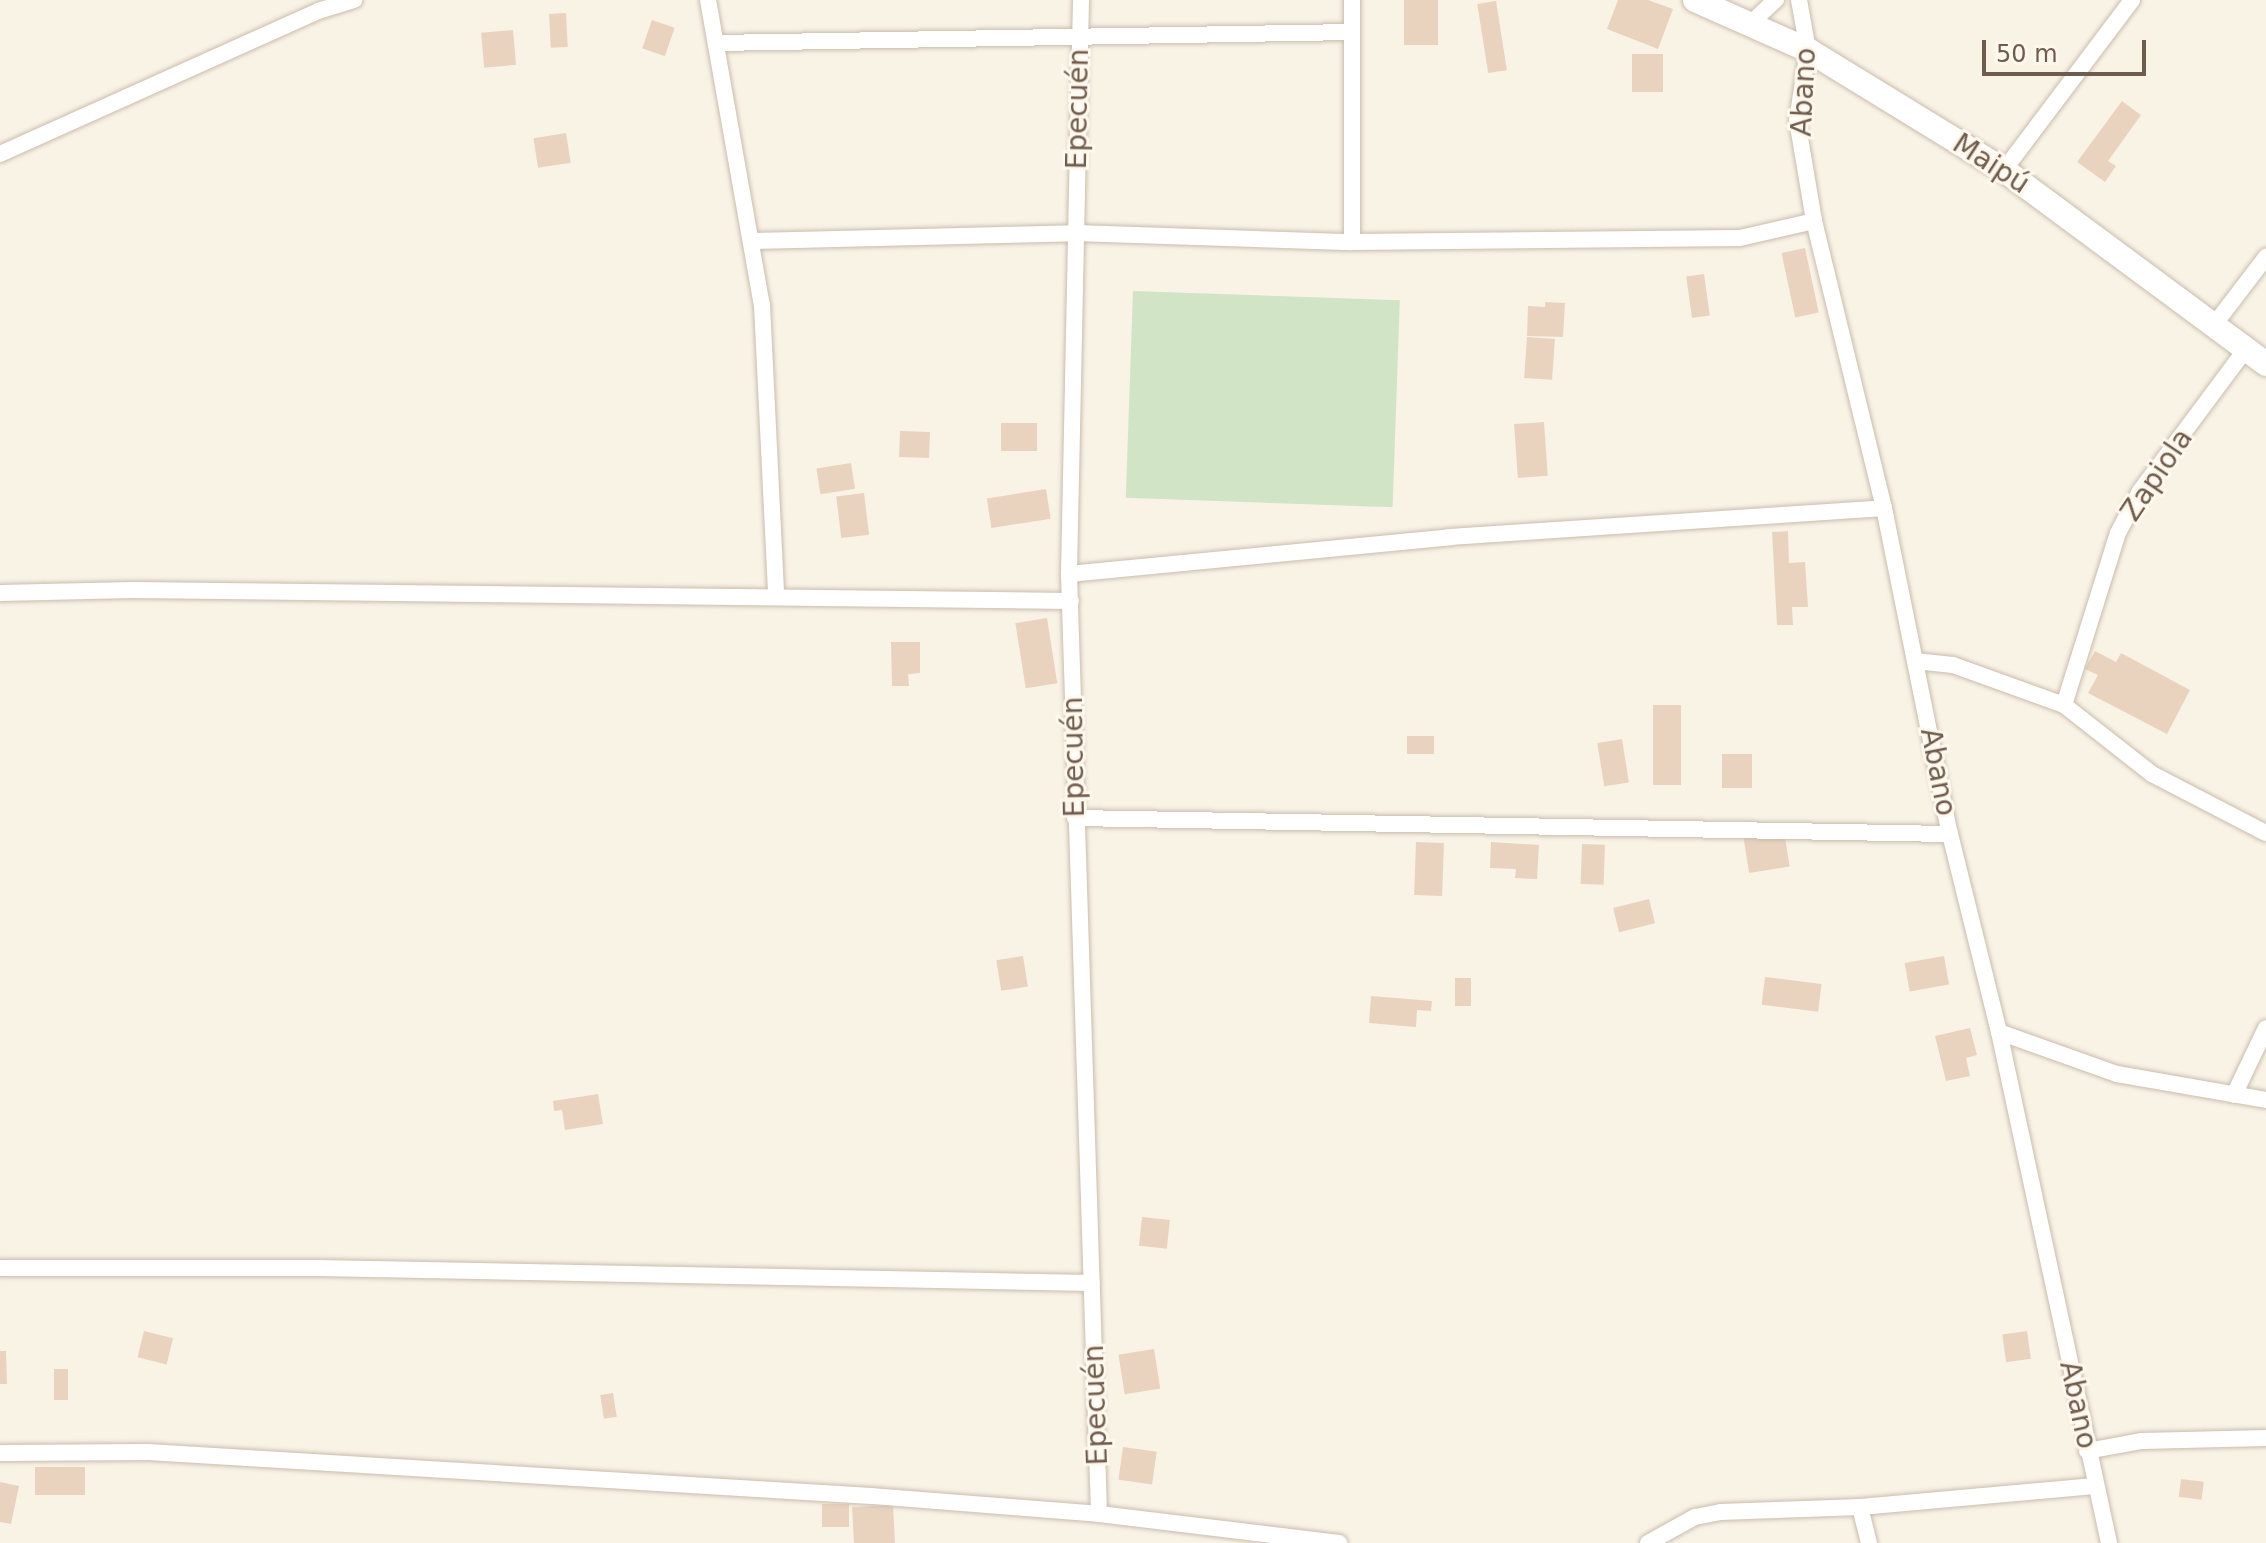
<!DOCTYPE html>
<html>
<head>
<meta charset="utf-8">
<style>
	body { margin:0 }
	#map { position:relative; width:2266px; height:1543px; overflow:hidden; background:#f9f3e6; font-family:"DejaVu Sans",sans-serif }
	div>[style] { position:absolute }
	.green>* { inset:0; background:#d1e5c6; transform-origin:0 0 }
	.building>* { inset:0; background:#e9d3bf; transform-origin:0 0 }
	.roads { filter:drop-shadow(0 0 2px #c9bcad) drop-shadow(0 0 2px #c9bcad) }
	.street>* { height:16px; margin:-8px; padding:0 8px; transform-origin:8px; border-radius:8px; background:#fff }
	.secondary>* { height:24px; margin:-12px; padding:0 12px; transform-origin:12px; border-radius:12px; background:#fff }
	span { translate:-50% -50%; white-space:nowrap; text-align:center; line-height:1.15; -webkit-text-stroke:6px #fdf7ec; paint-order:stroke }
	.street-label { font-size:28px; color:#6f5c4e }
	.scale { position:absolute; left:1982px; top:40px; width:164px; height:36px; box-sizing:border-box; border:4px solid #6f5c4e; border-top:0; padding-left:10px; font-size:24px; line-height:28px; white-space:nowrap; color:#6f5c4e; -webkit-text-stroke:6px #fdf7ec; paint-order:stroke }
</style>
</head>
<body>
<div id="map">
	<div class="green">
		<i style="left:1133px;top:291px;width:267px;height:207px;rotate:2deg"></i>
	</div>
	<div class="building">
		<i style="left:1404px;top:0;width:34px;height:45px"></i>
		<i style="clip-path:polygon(1618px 0,1648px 0,1673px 9px,1658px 49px,1607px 29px)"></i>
		<i style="left:1496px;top:1px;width:70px;height:19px;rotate:81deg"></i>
		<i style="left:566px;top:13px;width:34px;height:17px;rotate:87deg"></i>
		<i style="left:652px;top:20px;width:24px;height:30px;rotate:19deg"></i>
		<i style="left:513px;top:30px;width:35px;height:32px;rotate:85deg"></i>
		<i style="left:1632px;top:54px;width:31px;height:38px"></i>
		<i style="clip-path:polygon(2122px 101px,2141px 115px,2108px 161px,2116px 166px,2105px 182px,2077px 162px)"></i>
		<i style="left:566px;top:133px;width:30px;height:33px;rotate:81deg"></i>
		<i style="left:1805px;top:248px;width:66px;height:24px;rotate:78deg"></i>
		<i style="left:1704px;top:274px;width:42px;height:18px;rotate:82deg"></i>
		<i style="clip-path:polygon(1545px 302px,1565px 303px,1563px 337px,1527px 336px,1528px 306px,1545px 307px)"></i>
		<i style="left:1527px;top:337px;width:28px;height:41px;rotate:4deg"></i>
		<i style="left:1544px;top:422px;width:54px;height:30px;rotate:86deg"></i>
		<i style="left:1001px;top:423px;width:36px;height:28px"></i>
		<i style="left:900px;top:431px;width:30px;height:26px;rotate:2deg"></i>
		<i style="left:851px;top:463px;width:26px;height:35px;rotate:81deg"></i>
		<i style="left:1046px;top:489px;width:30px;height:60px;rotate:81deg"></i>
		<i style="left:864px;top:493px;width:42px;height:28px;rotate:83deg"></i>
		<i style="clip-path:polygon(1788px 531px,1789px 563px,1805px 562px,1808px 607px,1792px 607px,1793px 625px,1777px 625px,1772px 532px)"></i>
		<i style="left:1047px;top:618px;width:66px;height:32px;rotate:81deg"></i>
		<i style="clip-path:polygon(891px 642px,920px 642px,920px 673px,908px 674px,909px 686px,892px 686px)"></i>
		<i style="clip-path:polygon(2095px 651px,2116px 662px,2121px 653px,2190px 690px,2167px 734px,2088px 693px,2098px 675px,2085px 669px)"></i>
		<i style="left:1653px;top:705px;width:28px;height:80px"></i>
		<i style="left:1407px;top:736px;width:27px;height:18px"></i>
		<i style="left:1622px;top:739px;width:44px;height:25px;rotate:81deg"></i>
		<i style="left:1722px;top:754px;width:30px;height:34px"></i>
		<i style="left:1784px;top:831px;width:36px;height:41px;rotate:81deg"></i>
		<i style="left:1416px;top:842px;width:28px;height:53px;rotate:2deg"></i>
		<i style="clip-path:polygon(1491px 842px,1539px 845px,1537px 879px,1515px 878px,1516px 869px,1490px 868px)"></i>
		<i style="left:1582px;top:844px;width:23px;height:40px;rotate:2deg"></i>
		<i style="left:1649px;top:899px;width:25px;height:37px;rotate:76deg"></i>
		<i style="left:1023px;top:956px;width:31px;height:27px;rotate:81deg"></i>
		<i style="left:1944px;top:956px;width:29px;height:40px;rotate:80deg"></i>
		<i style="left:1765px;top:977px;width:57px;height:28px;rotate:7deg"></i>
		<i style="left:1455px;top:978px;width:16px;height:28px"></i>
		<i style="clip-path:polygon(1371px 996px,1432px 1001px,1431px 1011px,1417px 1010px,1416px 1027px,1369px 1023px)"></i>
		<i style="clip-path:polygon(1970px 1028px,1977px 1055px,1966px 1058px,1970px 1076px,1946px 1081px,1935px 1036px)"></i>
		<i style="clip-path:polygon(598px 1094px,603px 1124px,565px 1130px,562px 1110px,554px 1111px,553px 1101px)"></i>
		<i style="left:1142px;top:1217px;width:28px;height:29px;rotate:6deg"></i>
		<i style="left:144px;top:1331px;width:30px;height:27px;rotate:14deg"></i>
		<i style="left:2027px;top:1331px;width:28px;height:25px;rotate:82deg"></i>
		<i style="left:1154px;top:1349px;width:40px;height:36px;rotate:81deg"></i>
		<i style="clip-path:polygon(0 1351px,6px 1351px,7px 1384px,0 1384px)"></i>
		<i style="left:54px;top:1369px;width:14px;height:31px"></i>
		<i style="left:613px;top:1393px;width:24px;height:13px;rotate:81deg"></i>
		<i style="left:1123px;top:1447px;width:34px;height:33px;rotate:8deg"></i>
		<i style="left:35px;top:1467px;width:50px;height:28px"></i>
		<i style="left:2181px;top:1479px;width:23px;height:18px;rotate:7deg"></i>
		<i style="clip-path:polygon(0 1482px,19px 1486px,11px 1524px,0 1522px)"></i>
		<i style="left:822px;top:1504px;width:27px;height:23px"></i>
		<i style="left:893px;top:1505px;width:38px;height:41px;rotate:87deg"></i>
	</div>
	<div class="roads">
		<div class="street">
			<i style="left:708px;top:0;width:310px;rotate:80deg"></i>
			<i style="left:762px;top:305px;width:291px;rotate:87.2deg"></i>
			<i style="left:1081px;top:0;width:574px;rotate:91.2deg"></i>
			<i style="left:1069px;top:574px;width:940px;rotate:88.17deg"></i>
			<i style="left:1799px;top:0;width:51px;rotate:79.8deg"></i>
			<i style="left:1808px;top:50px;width:71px;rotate:98.9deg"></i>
			<i style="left:1797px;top:120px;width:102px;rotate:80.4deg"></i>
			<i style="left:1814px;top:221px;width:295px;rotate:76.3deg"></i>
			<i style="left:1884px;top:508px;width:333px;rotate:78.6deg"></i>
			<i style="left:1950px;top:834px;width:204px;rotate:76.1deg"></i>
			<i style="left:1999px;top:1032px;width:523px;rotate:77.85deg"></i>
			<i style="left:1752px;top:22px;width:33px;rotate:-43deg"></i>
			<i style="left:716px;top:43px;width:636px;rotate:-0.99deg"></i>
			<i style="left:0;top:154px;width:349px;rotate:-24.2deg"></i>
			<i style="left:318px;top:11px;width:38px;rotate:-17deg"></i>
			<i style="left:2004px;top:170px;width:213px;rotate:-53deg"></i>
			<i style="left:753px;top:241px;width:322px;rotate:-1.4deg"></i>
			<i style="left:1075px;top:233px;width:277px;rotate:1.9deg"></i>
			<i style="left:1352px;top:242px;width:388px;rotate:-0.6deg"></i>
			<i style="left:1740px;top:238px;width:76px;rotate:-12.9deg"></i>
			<i style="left:1352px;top:242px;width:242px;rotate:-90deg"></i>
			<i style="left:2214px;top:325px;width:86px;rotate:-52.6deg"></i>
			<i style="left:1069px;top:574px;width:383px;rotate:-5.5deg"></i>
			<i style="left:1450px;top:537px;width:435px;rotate:-3.8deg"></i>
			<i style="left:0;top:593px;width:133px;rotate:-1.3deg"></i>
			<i style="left:133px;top:590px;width:938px;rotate:0.67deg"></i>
			<i style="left:1915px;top:661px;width:38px;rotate:6deg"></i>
			<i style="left:1953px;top:665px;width:118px;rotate:19.8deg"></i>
			<i style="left:2064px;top:705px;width:112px;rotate:38.1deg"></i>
			<i style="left:2152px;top:774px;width:128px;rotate:27.4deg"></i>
			<i style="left:2064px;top:705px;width:180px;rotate:-72.6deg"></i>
			<i style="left:2118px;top:533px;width:47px;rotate:-62.4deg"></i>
			<i style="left:2140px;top:491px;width:177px;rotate:-53.3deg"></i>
			<i style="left:1075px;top:818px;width:875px;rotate:1.05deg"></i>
			<i style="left:1999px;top:1032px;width:125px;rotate:19.6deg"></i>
			<i style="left:2117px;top:1074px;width:151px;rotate:9.9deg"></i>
			<i style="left:2234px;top:1095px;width:74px;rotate:-64.5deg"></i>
			<i style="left:0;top:1268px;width:318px"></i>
			<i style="left:318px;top:1268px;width:774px;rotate:1.11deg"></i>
			<i style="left:2087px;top:1451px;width:56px;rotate:-10.3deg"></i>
			<i style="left:2142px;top:1441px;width:124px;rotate:-1.4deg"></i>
			<i style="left:0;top:1453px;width:148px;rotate:-0.4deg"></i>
			<i style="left:148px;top:1452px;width:725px;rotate:3.48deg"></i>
			<i style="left:872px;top:1496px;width:228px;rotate:4.5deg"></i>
			<i style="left:1099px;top:1514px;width:242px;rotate:6.9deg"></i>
			<i style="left:1860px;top:1507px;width:37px;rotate:76deg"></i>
			<i style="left:1648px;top:1543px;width:54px;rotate:-29deg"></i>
			<i style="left:1695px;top:1517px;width:25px;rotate:-11deg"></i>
			<i style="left:1720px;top:1512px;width:140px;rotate:-2deg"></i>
			<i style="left:1860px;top:1507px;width:236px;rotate:-5.1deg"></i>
		</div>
		<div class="secondary">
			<i style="left:1695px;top:0;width:124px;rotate:23.9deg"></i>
			<i style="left:1808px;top:50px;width:230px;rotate:31.5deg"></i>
			<i style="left:2004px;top:170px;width:326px;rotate:36.5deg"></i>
		</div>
	</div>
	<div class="street-label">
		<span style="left:1804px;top:92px;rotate:-87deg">Abano</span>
		<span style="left:1078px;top:109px;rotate:-89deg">Epecuén</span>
		<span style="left:1991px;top:164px;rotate:33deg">Maipú</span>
		<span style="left:2157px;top:475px;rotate:-56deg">Zapiola</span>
		<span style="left:1074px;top:757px;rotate:-91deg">Epecuén</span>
		<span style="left:1938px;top:772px;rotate:79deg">Abano</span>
		<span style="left:1096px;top:1405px;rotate:-92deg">Epecuén</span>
		<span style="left:2078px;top:1405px;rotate:78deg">Abano</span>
	</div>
	<div class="scale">50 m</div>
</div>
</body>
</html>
